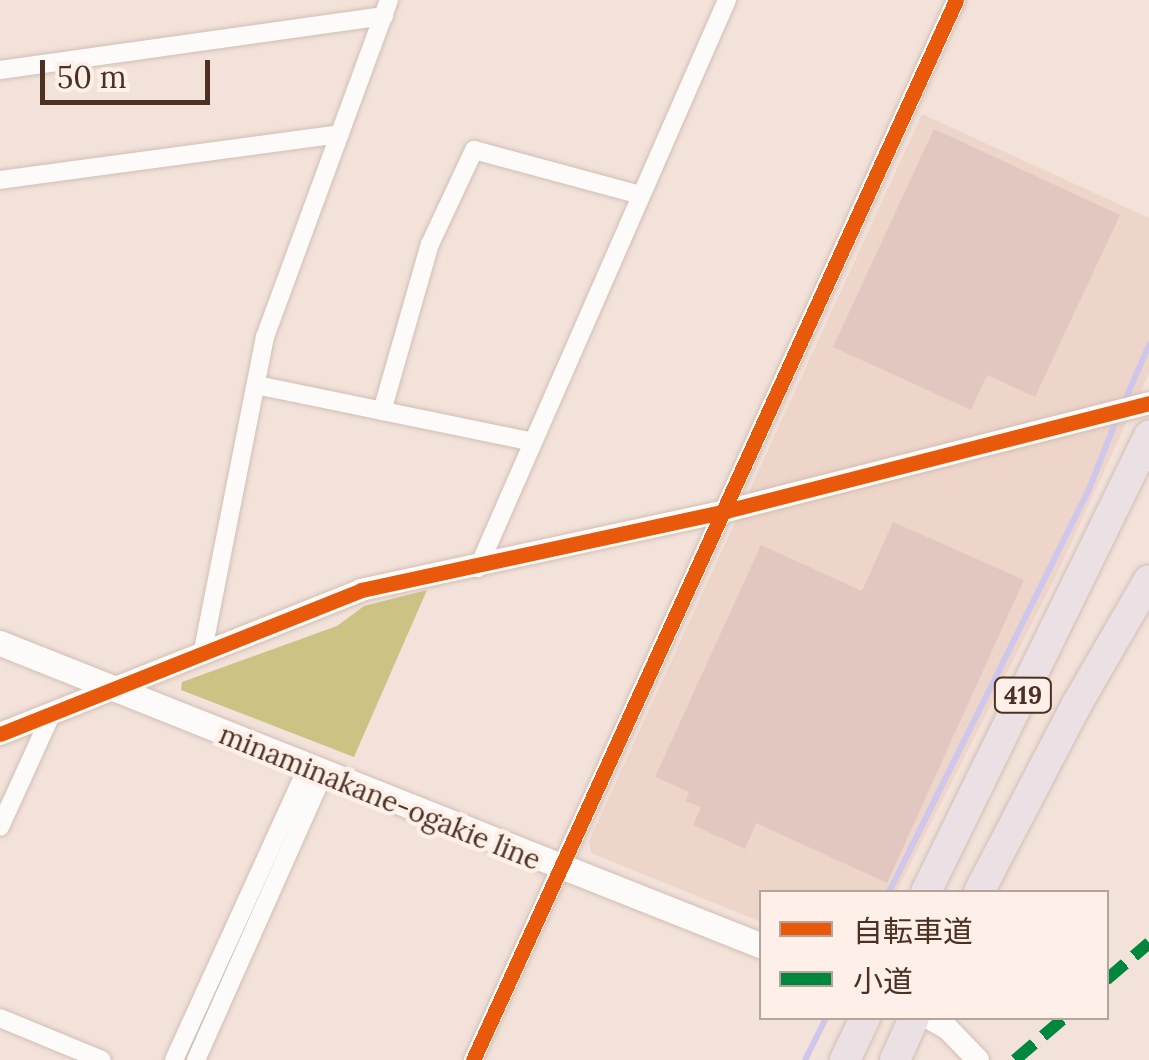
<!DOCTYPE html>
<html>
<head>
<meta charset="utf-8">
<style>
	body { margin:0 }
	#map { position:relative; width:1149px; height:1060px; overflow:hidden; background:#f2e2da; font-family:Lora,"Noto Sans JP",serif }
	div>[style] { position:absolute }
	.built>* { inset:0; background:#edd5c9 }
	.forest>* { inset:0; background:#cbc384 }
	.stream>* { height:6px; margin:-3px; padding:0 3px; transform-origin:3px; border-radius:3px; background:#cec7eb }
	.building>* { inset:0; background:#e2c6c0 }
	.roads { filter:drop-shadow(0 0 2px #d2beb3) drop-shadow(0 0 2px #d2beb3) }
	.minor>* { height:18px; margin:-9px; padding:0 9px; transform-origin:9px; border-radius:9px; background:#fdfbf9 }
	.tertiary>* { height:22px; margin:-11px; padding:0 11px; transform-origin:11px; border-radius:11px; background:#fdfbf9 }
	.secondary>* { height:25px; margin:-12.5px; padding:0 12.5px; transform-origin:12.5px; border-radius:12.5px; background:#fdfbf9 }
	.trunk>* { height:30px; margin:-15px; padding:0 15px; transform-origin:15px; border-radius:15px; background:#ebe0e4 }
	.quiet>* { height:12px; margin-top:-6px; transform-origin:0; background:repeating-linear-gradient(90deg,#00873e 0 25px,transparent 0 37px) }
	.cycleway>* { height:15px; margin:-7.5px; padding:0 7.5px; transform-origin:7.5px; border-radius:7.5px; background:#e8590c }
	span { translate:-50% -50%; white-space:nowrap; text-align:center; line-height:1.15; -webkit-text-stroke:9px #feefe8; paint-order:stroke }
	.shield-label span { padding:2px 8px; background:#feefe8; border:2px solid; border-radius:8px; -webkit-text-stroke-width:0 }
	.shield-label { font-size:25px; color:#4c3123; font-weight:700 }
	.street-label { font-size:28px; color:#4c3123 }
	.legend { position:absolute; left:759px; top:890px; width:350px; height:130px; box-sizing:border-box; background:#feefe8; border:2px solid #b7a399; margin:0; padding:12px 18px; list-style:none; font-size:30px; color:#4c3123 }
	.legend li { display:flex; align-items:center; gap:20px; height:50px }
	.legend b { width:50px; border:2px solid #b7a399 }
	.scale { position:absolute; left:40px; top:60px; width:170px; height:45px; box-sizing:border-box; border:5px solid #4c3123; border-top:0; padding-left:12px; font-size:30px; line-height:35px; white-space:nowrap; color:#4c3123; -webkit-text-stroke:8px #feefe8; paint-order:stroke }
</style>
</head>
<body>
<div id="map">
	<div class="built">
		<i style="clip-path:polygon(922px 114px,1149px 218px,1149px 373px,1057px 574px,896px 892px,762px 892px,761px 922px,591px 853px,589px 841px)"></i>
	</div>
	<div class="forest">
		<i style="clip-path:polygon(427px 590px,354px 757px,181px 690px,182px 682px,337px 626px,364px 606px)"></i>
	</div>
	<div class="stream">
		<i style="left:1123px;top:405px;width:65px;rotate:-66.6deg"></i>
		<i style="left:889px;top:892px;width:450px;rotate:-63.6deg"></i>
		<i style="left:1089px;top:489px;width:79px;rotate:-68.3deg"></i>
		<i style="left:805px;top:1060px;width:47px;rotate:-63.4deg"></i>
	</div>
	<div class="building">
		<i style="clip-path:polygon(934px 129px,1120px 215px,1035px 397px,987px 375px,971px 410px,833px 347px)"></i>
		<i style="clip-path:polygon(893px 522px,1024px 580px,887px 883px,756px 823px,745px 849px,693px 825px,701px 807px,686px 801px,689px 792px,655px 777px,761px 545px,862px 591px)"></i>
	</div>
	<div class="roads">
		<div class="minor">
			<i style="left:0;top:70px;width:388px;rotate:-8deg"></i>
			<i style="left:0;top:180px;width:343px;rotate:-7.7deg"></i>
			<i style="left:256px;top:385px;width:280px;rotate:11.6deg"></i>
			<i style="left:382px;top:411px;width:174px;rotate:-74deg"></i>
			<i style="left:430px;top:244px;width:104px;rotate:-64.9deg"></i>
			<i style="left:474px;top:150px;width:173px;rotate:15.1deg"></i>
			<i style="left:478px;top:568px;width:620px;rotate:-66.33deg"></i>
			<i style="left:202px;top:655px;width:324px;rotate:-78.8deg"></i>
			<i style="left:265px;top:337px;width:359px;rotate:-69.8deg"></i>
			<i style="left:0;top:827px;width:123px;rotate:-65.5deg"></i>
			<i style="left:0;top:1018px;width:110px;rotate:22.4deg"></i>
			<i style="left:174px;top:1060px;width:321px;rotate:-65.5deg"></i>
			<i style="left:196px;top:1060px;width:312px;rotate:-66deg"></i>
			<i style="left:473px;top:1060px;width:1165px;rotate:-65.5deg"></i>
		</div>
		<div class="tertiary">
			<i style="left:0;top:734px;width:389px;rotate:-21.7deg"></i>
			<i style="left:361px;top:590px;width:373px;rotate:-12.2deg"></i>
			<i style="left:726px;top:511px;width:437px;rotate:-14.3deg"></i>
			<i style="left:929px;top:1018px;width:22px;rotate:30deg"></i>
			<i style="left:948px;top:1029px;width:43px;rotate:45.9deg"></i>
		</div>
		<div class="secondary">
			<i style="left:0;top:643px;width:820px;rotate:21.68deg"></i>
		</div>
		<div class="trunk">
			<i style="left:926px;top:892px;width:508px;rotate:-63.94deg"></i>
			<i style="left:979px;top:892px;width:212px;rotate:-62.5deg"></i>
			<i style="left:1077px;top:704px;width:143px;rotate:-59.9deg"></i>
			<i style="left:845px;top:1060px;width:47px;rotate:-64.5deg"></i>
			<i style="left:895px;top:1060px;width:46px;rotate:-65.7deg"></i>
		</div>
	</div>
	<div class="quiet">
		<i style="left:1106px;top:980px;width:57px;rotate:-40.7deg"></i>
		<i style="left:1015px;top:1060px;width:65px;rotate:-40.6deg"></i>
	</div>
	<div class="cycleway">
		<i style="left:0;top:734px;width:389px;rotate:-21.7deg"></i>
		<i style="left:361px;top:590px;width:373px;rotate:-12.2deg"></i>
		<i style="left:726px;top:511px;width:437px;rotate:-14.3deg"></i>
		<i style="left:473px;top:1060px;width:1165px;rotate:-65.5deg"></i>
	</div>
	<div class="shield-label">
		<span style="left:1023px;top:695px">419</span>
	</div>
	<div class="street-label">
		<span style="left:380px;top:797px;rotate:22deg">minaminakane-ogakie line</span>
	</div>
	<ul class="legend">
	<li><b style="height:12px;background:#e8590c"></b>自転車道</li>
	<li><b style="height:12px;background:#00873e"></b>小道</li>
	</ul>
	<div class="scale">50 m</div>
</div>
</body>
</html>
